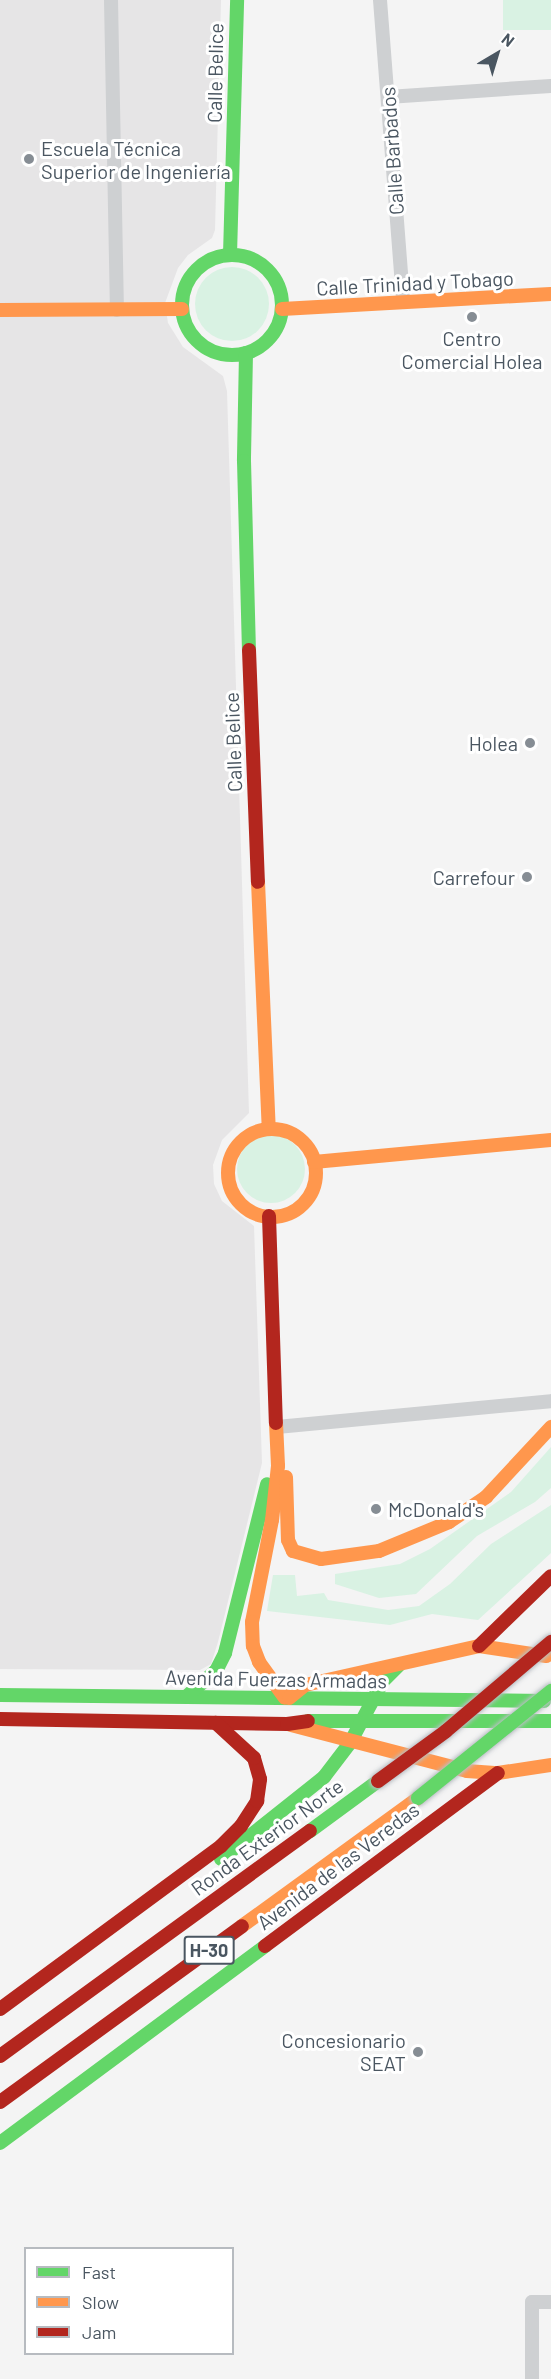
<!DOCTYPE html>
<html>
<head>
<meta charset="utf-8">
<style>
	body { margin:0 }
	#map { position:relative; width:551px; height:2379px; overflow:hidden; background:#f4f4f4; font-family:Barlow,sans-serif }
	div>[style] { position:absolute }
	.education>* { inset:0; background:#e6e5e6 }
	.green>* { inset:0; background:#d9f2e3; transform-origin:0 0 }
	.round { border-radius:50% }
	.street>* { height:14px; margin:-7px; padding:0 7px; transform-origin:7px; border-radius:7px; background:#ced0d2 }
	.fast>* { height:14px; margin:-7px; padding:0 7px; transform-origin:7px; border-radius:7px; background:#63d668 }
	.fast>.ring { margin:-7px; padding:0; box-sizing:content-box; background:none; border:14px solid #63d668; border-radius:50% }
	.slow>* { height:14px; margin:-7px; padding:0 7px; transform-origin:7px; border-radius:7px; background:#ff974d }
	.slow>.ring { margin:-7px; padding:0; box-sizing:content-box; background:none; border:14px solid #ff974d; border-radius:50% }
	.jam>* { height:14px; margin:-7px; padding:0 7px; transform-origin:7px; border-radius:7px; background:#b3261e }
	.bridges { filter:drop-shadow(0 0 2px #b9bec3) drop-shadow(0 0 2px #b9bec3) }
	.fast-bridge>* { height:14px; margin:-7px; padding:0 7px; transform-origin:7px; border-radius:7px; background:#63d668 }
	.jam-bridge>* { height:14px; margin:-7px; padding:0 7px; transform-origin:7px; border-radius:7px; background:#b3261e }
	.dots>* { width:16px; height:16px; translate:-50% -50%; box-sizing:border-box; border:3px solid #fff; border-radius:50% }
	span { translate:-50% -50%; white-space:nowrap; text-align:center; line-height:1.15; -webkit-text-stroke:6px #fff; paint-order:stroke }
	.shield-label span { padding:2px 4px; background:#fff; border:2px solid; border-radius:4px; -webkit-text-stroke-width:0 }
	.shield-label { font-size:18px; color:#4a5661; font-weight:700 }
	.street-label { font-size:20px; color:#4a5661 }
	.poi-label { font-size:20px; color:#4a5661 }
	.left { translate:0 -50%; text-align:left }
	.right { translate:-100% -50%; text-align:right }
	.legend { position:absolute; left:24px; top:2247px; width:210px; height:108px; box-sizing:border-box; background:#fff; border:2px solid #b7bbc0; margin:0; padding:8px 10px; list-style:none; font-size:18px; color:#4a5661 }
	.legend li { display:flex; align-items:center; gap:12px; height:30px }
	.legend b { width:30px; border:2px solid #b7bbc0 }
	.north { position:absolute; left:467px; top:24px; width:60px; height:60px; -webkit-text-stroke:4px #fff; paint-order:stroke; rotate:38deg; font-size:16px; font-weight:700; line-height:24px; text-align:center; color:#4a5661 }
	.north::after { content:''; display:block; margin:auto; width:21px; height:27px; background:#4a5661; clip-path:polygon(50% 0,100% 100%,50% 72%,0 100%) }
</style>
</head>
<body>
<div id="map">
	<div class="education">
		<i style="clip-path:polygon(0 0,221px 0,215px 230px,212px 238px,188px 255px,178px 268px,165px 303px,168px 323px,183px 347px,223px 376px,227px 391px,249px 1113px,222px 1140px,213px 1165px,214px 1184px,222px 1201px,254px 1226px,262px 1463px,218px 1642px,211px 1664px,200px 1670px,0 1669px)"></i>
	</div>
	<div class="green">
		<i style="left:503px;top:0;width:48px;height:30px"></i>
		<i class="round" style="left:195px;top:267px;width:74px;height:74px"></i>
		<i class="round" style="left:237px;top:1135px;width:68px;height:68px"></i>
		<i style="clip-path:polygon(551px 1447px,551px 1488px,535px 1502px,477px 1536px,416px 1594px,379px 1598px,335px 1584px,335px 1574px,400px 1564px,430px 1549px,511px 1492px)"></i>
		<i style="clip-path:polygon(551px 1505px,551px 1553px,478px 1620px,432px 1614px,390px 1625px,267px 1611px,273px 1575px,295px 1575px,297px 1596px,324px 1593px,328px 1600px,388px 1610px,419px 1606px,450px 1584px,491px 1544px)"></i>
	</div>
	<div class="street">
		<i style="left:111px;top:0;width:310px;rotate:88.9deg"></i>
		<i style="left:380px;top:0;width:303px;rotate:85.6deg"></i>
		<i style="left:388px;top:97px;width:163px;rotate:-3.9deg"></i>
		<i style="left:277px;top:1427px;width:275px;rotate:-5.4deg"></i>
		<i style="left:532px;top:2379px;width:77px;rotate:-90deg"></i>
		<i style="left:532px;top:2302px;width:19px"></i>
	</div>
	<div class="fast">
		<i style="left:230px;top:255px;width:255px;rotate:-88.4deg"></i>
		<i class="ring" style="left:182px;top:255px;width:86px;height:86px"></i>
		<i style="left:246px;top:353px;width:108px;rotate:91.1deg"></i>
		<i style="left:244px;top:461px;width:189px;rotate:88.5deg"></i>
		<i style="left:0;top:1695px;width:544px;rotate:0.63deg"></i>
		<i style="left:187px;top:1696px;width:38px;rotate:-41deg"></i>
		<i style="left:216px;top:1671px;width:20px;rotate:-63deg"></i>
		<i style="left:225px;top:1653px;width:174px;rotate:-76deg"></i>
		<i style="left:308px;top:1721px;width:243px"></i>
		<i style="left:310px;top:1831px;width:84px;rotate:-36.3deg"></i>
		<i style="left:221px;top:1859px;width:132px;rotate:-38.5deg"></i>
		<i style="left:324px;top:1777px;width:43px;rotate:-52.6deg"></i>
		<i style="left:350px;top:1743px;width:70px;rotate:-62deg"></i>
		<i style="left:383px;top:1681px;width:23px;rotate:-45deg"></i>
		<i style="left:0;top:2143px;width:330px;rotate:-36.6deg"></i>
	</div>
	<div class="slow">
		<i style="left:282px;top:309px;width:269px;rotate:-3.2deg"></i>
		<i style="left:0;top:310px;width:182px;rotate:-0.3deg"></i>
		<i style="left:258px;top:882px;width:247px;rotate:87.5deg"></i>
		<i class="ring" style="left:228px;top:1129px;width:74px;height:74px"></i>
		<i style="left:314px;top:1162px;width:238px;rotate:-5.3deg"></i>
		<i style="left:276px;top:1423px;width:43px;rotate:87.3deg"></i>
		<i style="left:278px;top:1466px;width:54px;rotate:96.3deg"></i>
		<i style="left:272px;top:1520px;width:104px;rotate:101.1deg"></i>
		<i style="left:252px;top:1622px;width:24px;rotate:88deg"></i>
		<i style="left:253px;top:1646px;width:17px;rotate:69deg"></i>
		<i style="left:259px;top:1662px;width:44px;rotate:54.2deg"></i>
		<i style="left:286px;top:1477px;width:63px;rotate:88.2deg"></i>
		<i style="left:288px;top:1540px;width:12px;rotate:66deg"></i>
		<i style="left:293px;top:1551px;width:29px;rotate:16deg"></i>
		<i style="left:321px;top:1559px;width:59px;rotate:-7.9deg"></i>
		<i style="left:379px;top:1551px;width:76px;rotate:-22.5deg"></i>
		<i style="left:449px;top:1522px;width:45px;rotate:-34deg"></i>
		<i style="left:486px;top:1497px;width:96px;rotate:-47.1deg"></i>
		<i style="left:289px;top:1698px;width:21px;rotate:-39deg"></i>
		<i style="left:305px;top:1685px;width:178px;rotate:-12.6deg"></i>
		<i style="left:479px;top:1646px;width:68px;rotate:8.5deg"></i>
		<i style="left:291px;top:1725px;width:182px;rotate:14.6deg"></i>
		<i style="left:467px;top:1771px;width:31px;rotate:4deg"></i>
		<i style="left:498px;top:1773px;width:54px;rotate:-8.6deg"></i>
		<i style="left:242px;top:1926px;width:218px;rotate:-36deg"></i>
	</div>
	<div class="jam">
		<i style="left:249px;top:650px;width:232px;rotate:87.8deg"></i>
		<i style="left:269px;top:1216px;width:207px;rotate:88.1deg"></i>
		<i style="left:479px;top:1646px;width:100px;rotate:-44.2deg"></i>
		<i style="left:0;top:1719px;width:287px;rotate:1deg"></i>
		<i style="left:287px;top:1724px;width:21px;rotate:-8deg"></i>
		<i style="left:265px;top:1946px;width:290px;rotate:-36.6deg"></i>
		<i style="left:0;top:2009px;width:275px;rotate:-36.4deg"></i>
		<i style="left:221px;top:1846px;width:28px;rotate:-45deg"></i>
		<i style="left:241px;top:1826px;width:30px;rotate:-57deg"></i>
		<i style="left:257px;top:1801px;width:22px;rotate:-82deg"></i>
		<i style="left:260px;top:1779px;width:22px;rotate:-106deg"></i>
		<i style="left:254px;top:1758px;width:52px;rotate:-137.4deg"></i>
		<i style="left:0;top:2056px;width:383px;rotate:-36deg"></i>
		<i style="left:0;top:2102px;width:299px;rotate:-36deg"></i>
	</div>
	<div class="bridges">
		<div class="fast-bridge">
			<i style="left:418px;top:1798px;width:171px;rotate:-38.8deg"></i>
		</div>
		<div class="jam-bridge">
			<i style="left:378px;top:1781px;width:84px;rotate:-36.3deg"></i>
			<i style="left:446px;top:1731px;width:138px;rotate:-40.3deg"></i>
		</div>
	</div>
	<div class="dots">
		<i style="left:29px;top:159px;background:#868d94"></i>
		<i style="left:472px;top:317px;background:#868d94"></i>
		<i style="left:530px;top:743px;background:#868d94"></i>
		<i style="left:527px;top:877px;background:#868d94"></i>
		<i style="left:376px;top:1509px;background:#868d94"></i>
		<i style="left:418px;top:2052px;background:#868d94"></i>
	</div>
	<div class="shield-label">
		<span style="left:209px;top:1950px">H-30</span>
	</div>
	<div class="street-label">
		<span style="left:215px;top:73px;rotate:-89deg">Calle Belice</span>
		<span style="left:392px;top:151px;rotate:-94deg">Calle Barbados</span>
		<span style="left:415px;top:283px;rotate:-3deg">Calle Trinidad y Tobago</span>
		<span style="left:233px;top:742px;rotate:-92deg">Calle Belice</span>
		<span style="left:276px;top:1679px;rotate:1deg">Avenida Fuerzas Armadas</span>
		<span style="left:267px;top:1837px;rotate:-36deg">Ronda Exterior Norte</span>
		<span style="left:338px;top:1866px;rotate:-37deg">Avenida de las Veredas</span>
	</div>
	<div class="poi-label">
		<span class="left" style="left:41px;top:160px">Escuela Técnica<br>Superior de Ingeniería</span>
		<span style="left:472px;top:350px">Centro<br>Comercial Holea</span>
		<span class="right" style="left:518px;top:743px">Holea</span>
		<span class="right" style="left:515px;top:877px">Carrefour</span>
		<span class="left" style="left:388px;top:1509px">McDonald's</span>
		<span class="right" style="left:406px;top:2052px">Concesionario<br>SEAT</span>
	</div>
	<ul class="legend">
	<li><b style="height:8px;background:#63d668"></b>Fast</li>
	<li><b style="height:8px;background:#ff974d"></b>Slow</li>
	<li><b style="height:8px;background:#b3261e"></b>Jam</li>
	</ul>
	<div class="north">N</div>
</div>
</body>
</html>
